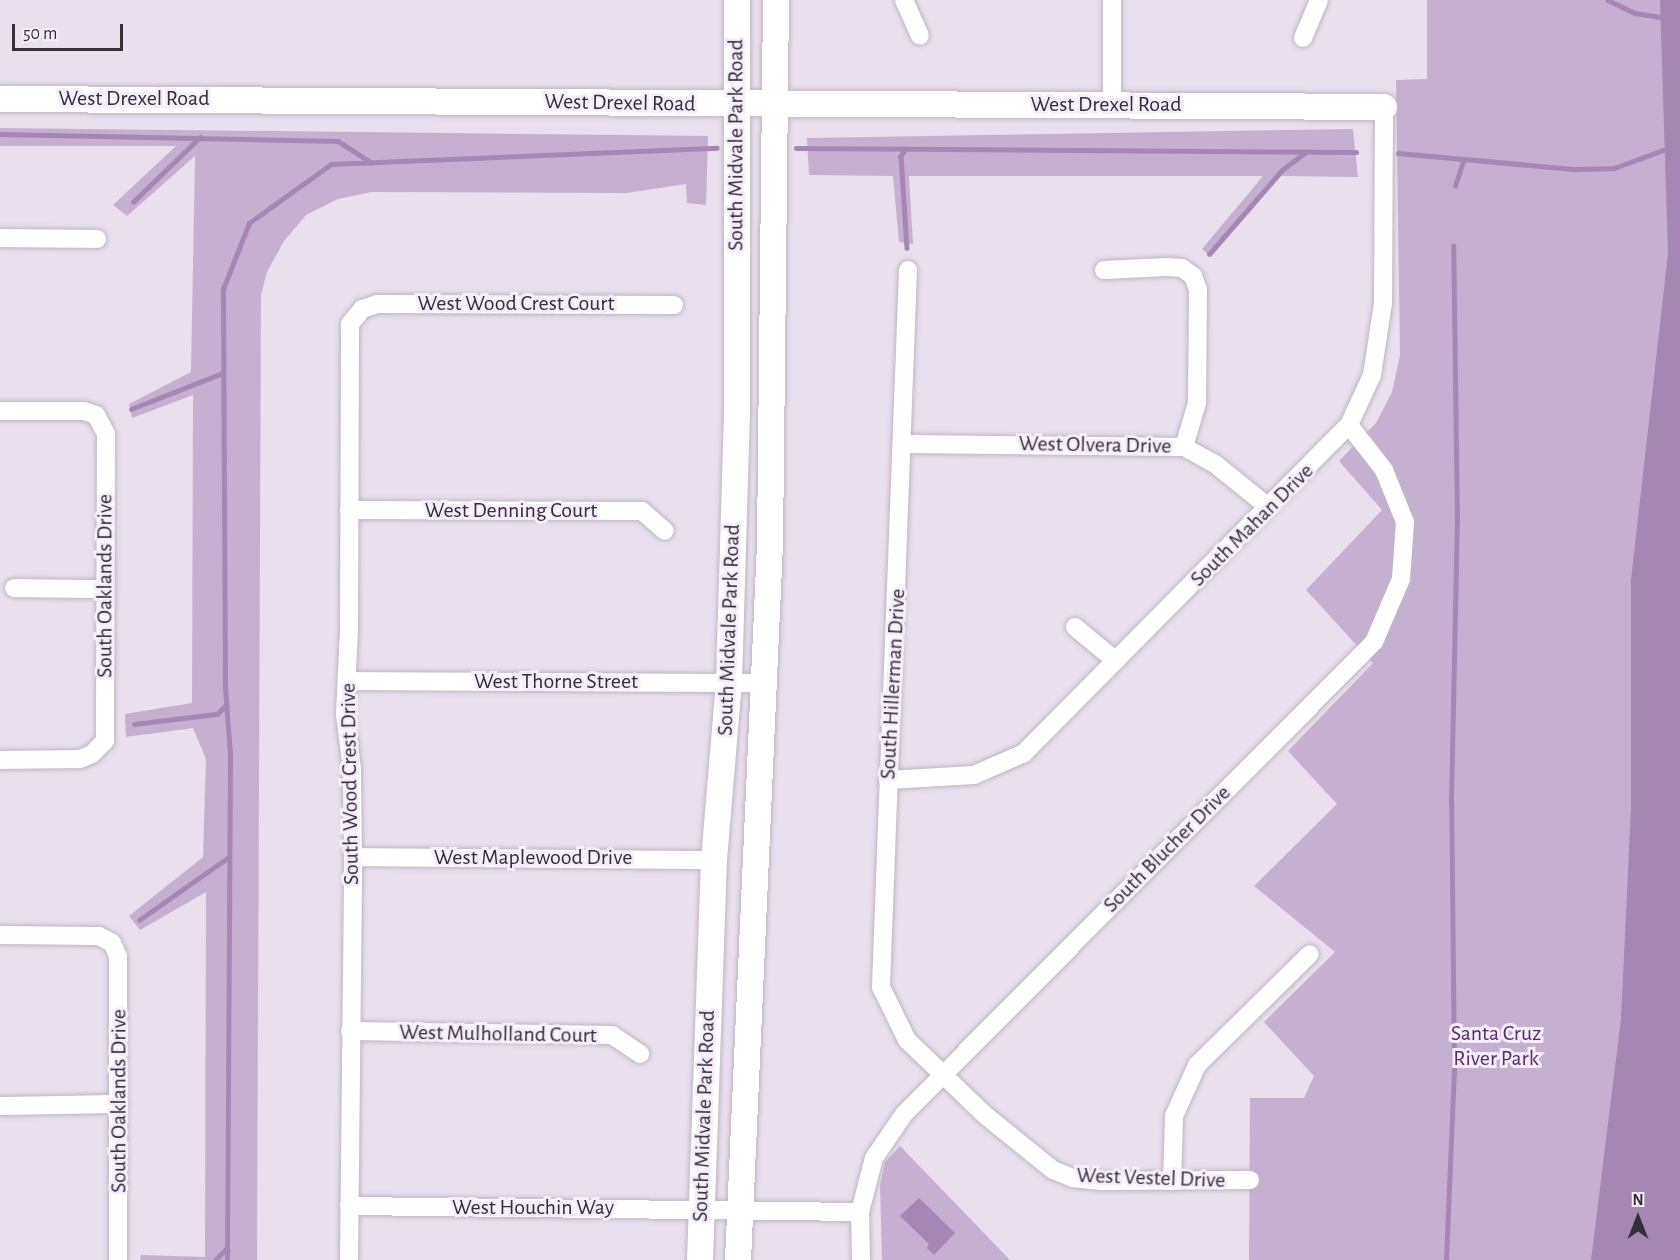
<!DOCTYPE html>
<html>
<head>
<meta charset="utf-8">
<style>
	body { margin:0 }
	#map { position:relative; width:1680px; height:1260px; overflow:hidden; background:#e9dfed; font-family:"Alegreya Sans",sans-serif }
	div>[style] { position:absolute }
	.green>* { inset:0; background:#c5b0d0 }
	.water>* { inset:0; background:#a587b4 }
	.stream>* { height:4.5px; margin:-2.25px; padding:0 2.25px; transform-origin:2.25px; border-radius:2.25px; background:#a587b4 }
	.roads { filter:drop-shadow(0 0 2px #beb5c3) drop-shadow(0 0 2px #beb5c3) }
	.street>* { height:18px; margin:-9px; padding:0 9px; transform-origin:9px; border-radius:9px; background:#fff }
	.secondary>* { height:26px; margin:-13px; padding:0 13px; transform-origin:13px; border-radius:13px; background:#fff }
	span { translate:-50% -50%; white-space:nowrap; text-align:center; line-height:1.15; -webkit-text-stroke:6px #f6edfb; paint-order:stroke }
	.street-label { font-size:22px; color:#332f35 }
	.park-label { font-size:22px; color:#542d66 }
	.north { position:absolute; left:1608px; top:1188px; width:60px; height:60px; -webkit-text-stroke:4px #f6edfb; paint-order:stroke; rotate:0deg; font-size:16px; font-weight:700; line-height:24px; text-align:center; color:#332f35 }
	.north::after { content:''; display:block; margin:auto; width:21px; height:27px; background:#332f35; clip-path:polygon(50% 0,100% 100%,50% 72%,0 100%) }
	.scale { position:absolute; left:12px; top:24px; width:111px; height:27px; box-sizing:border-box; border:3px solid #332f35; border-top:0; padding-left:8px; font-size:18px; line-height:21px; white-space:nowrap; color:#332f35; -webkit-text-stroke:4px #f6edfb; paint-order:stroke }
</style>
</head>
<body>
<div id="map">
	<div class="green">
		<i style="clip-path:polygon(1427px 0,1680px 0,1680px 1260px,1249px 1260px,1250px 1098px,1304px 1098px,1314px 1076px,1264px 1022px,1335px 952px,1254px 886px,1337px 804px,1288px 751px,1373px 663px,1306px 590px,1382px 510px,1339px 461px,1376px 423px,1392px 392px,1400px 355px,1396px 80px,1427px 79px)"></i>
		<i style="clip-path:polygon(0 128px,708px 136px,706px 205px,687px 203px,686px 184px,626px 193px,372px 192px,338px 199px,306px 215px,284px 241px,267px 272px,261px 295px,257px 1260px,140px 1260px,141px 1255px,205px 1257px,206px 892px,140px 930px,129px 916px,203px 857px,206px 759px,193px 728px,126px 737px,125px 714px,192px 703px,193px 395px,132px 418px,129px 404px,191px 372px,195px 156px,127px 216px,113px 205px,176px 146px,0 146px)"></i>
		<i style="clip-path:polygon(1353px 129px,1358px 177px,1281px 176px,1211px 257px,1202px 249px,1263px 176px,909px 176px,913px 244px,899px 242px,893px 176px,809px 175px,807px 138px)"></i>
		<i style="clip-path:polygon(900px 1146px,1010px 1260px,882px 1260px,880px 1185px,885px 1162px)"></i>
	</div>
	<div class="water">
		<i style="clip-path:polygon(1660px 0,1680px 0,1680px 1260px,1591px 1260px,1621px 1019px,1631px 807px,1631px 580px,1668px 253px)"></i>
		<i style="clip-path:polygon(919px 1198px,955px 1233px,934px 1255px,927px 1248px,929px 1244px,900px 1216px)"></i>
	</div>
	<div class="stream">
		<i style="left:1608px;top:0;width:30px;rotate:26deg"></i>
		<i style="left:1635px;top:13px;width:30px;rotate:9deg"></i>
		<i style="left:0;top:134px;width:338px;rotate:1.2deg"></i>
		<i style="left:338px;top:141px;width:40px;rotate:32.9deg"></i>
		<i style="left:796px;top:148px;width:560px;rotate:0.41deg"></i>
		<i style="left:906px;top:149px;width:9px;rotate:126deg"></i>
		<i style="left:901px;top:156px;width:92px;rotate:86.3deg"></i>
		<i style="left:1398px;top:153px;width:178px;rotate:5.2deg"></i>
		<i style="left:1575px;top:169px;width:39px;rotate:-1deg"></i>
		<i style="left:1614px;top:168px;width:70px;rotate:-20deg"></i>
		<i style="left:1455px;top:186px;width:28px;rotate:-72deg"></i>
		<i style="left:133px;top:202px;width:93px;rotate:-44.1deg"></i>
		<i style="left:1209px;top:254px;width:111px;rotate:-49deg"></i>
		<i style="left:1282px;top:170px;width:30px;rotate:-37deg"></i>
		<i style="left:131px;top:409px;width:99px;rotate:-21.4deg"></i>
		<i style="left:134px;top:724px;width:84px;rotate:-6.9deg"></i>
		<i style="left:217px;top:714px;width:13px;rotate:-45deg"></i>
		<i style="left:139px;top:920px;width:110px;rotate:-35deg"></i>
		<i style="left:215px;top:1260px;width:16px;rotate:-45deg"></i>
		<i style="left:227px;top:1260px;width:505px;rotate:-89.66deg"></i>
		<i style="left:230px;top:755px;width:68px;rotate:-94.2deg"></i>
		<i style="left:225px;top:687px;width:398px;rotate:-90.3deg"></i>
		<i style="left:223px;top:289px;width:71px;rotate:-68.5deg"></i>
		<i style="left:249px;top:223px;width:101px;rotate:-35.7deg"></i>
		<i style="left:331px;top:164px;width:386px;rotate:-2.4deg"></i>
		<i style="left:1446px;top:1260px;width:189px;rotate:-87.6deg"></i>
		<i style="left:1454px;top:1071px;width:270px;rotate:-90.6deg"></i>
		<i style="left:1451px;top:801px;width:281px;rotate:-88.8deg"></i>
		<i style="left:1457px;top:520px;width:274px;rotate:-90.8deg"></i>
	</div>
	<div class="roads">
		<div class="street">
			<i style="left:904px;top:0;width:39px;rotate:66deg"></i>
			<i style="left:1303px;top:38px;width:41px;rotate:-67.2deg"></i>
			<i style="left:1112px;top:105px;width:105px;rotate:-90deg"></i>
			<i style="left:0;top:238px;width:97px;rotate:0.6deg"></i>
			<i style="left:908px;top:270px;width:718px;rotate:92.16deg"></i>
			<i style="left:881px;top:987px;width:59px;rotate:63.9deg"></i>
			<i style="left:907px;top:1040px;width:108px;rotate:43.9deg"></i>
			<i style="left:985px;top:1115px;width:87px;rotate:39deg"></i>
			<i style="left:1053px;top:1170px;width:22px;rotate:22deg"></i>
			<i style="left:1073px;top:1178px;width:31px;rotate:6deg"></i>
			<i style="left:1104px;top:1181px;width:146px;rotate:-0.4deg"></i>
			<i style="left:1104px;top:270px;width:63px;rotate:-2.7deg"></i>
			<i style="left:1167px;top:267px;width:15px;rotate:4deg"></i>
			<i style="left:1182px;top:268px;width:14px;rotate:36deg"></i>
			<i style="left:1193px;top:276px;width:15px;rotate:70deg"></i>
			<i style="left:1198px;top:290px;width:113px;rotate:90.5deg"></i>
			<i style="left:1197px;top:403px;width:46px;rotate:106.5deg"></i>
			<i style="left:0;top:411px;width:84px"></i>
			<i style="left:84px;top:411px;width:13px;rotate:18deg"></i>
			<i style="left:96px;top:415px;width:21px;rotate:62deg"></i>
			<i style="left:106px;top:434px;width:307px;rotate:90.2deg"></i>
			<i style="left:105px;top:741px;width:18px;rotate:135deg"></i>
			<i style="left:92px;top:754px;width:13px;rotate:157deg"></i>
			<i style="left:80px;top:759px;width:80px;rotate:179.3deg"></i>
			<i style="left:904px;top:444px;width:280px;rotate:0.6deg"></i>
			<i style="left:1184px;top:447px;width:35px;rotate:29deg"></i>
			<i style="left:1215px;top:464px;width:67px;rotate:38.9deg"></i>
			<i style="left:349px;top:510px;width:293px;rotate:0.2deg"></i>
			<i style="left:642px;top:511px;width:30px;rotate:41deg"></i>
			<i style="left:14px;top:588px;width:88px;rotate:0.7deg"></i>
			<i style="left:1075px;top:627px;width:53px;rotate:39.7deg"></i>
			<i style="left:348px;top:681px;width:416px;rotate:0.3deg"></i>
			<i style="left:888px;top:780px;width:86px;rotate:-3.3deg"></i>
			<i style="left:974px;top:775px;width:55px;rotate:-23.7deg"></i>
			<i style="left:1024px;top:753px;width:462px;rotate:-45.3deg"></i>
			<i style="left:1349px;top:425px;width:55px;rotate:-65.3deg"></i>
			<i style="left:1372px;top:375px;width:73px;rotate:-81.3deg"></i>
			<i style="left:1383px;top:303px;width:196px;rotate:-89.7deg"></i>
			<i style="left:353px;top:857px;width:361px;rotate:0.5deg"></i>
			<i style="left:0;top:935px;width:99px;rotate:0.6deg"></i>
			<i style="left:99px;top:936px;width:15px;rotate:28deg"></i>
			<i style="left:112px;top:943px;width:14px;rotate:65deg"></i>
			<i style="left:118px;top:956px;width:304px;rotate:90deg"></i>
			<i style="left:350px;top:1031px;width:262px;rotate:0.9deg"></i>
			<i style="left:612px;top:1035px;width:34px;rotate:34deg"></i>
			<i style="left:0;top:1106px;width:119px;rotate:-1deg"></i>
			<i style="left:1172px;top:1181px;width:65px;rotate:-88.2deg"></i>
			<i style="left:1174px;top:1116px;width:56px;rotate:-65.7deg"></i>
			<i style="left:1197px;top:1065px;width:158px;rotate:-44.5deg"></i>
			<i style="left:349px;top:1206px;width:511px;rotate:0.67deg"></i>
			<i style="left:349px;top:1260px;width:403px;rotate:-89.4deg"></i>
			<i style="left:353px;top:857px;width:88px;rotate:-90.7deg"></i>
			<i style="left:352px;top:769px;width:55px;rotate:-97.3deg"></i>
			<i style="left:345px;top:714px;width:85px;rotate:-87.3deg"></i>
			<i style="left:349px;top:629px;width:305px;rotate:-89.8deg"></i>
			<i style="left:350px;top:324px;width:19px;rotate:-51deg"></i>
			<i style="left:362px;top:309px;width:16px;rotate:-18deg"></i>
			<i style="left:377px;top:304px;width:297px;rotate:0.2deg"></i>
			<i style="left:861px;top:1260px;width:48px;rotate:-91.2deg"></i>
			<i style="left:860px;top:1212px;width:56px;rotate:-75.5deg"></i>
			<i style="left:874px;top:1158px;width:53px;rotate:-55.7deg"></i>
			<i style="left:904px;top:1114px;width:666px;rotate:-45.12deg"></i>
			<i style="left:1374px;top:642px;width:69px;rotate:-66.8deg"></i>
			<i style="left:1401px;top:579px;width:57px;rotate:-86deg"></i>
			<i style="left:1405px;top:522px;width:56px;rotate:-112deg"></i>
			<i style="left:1384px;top:470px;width:57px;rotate:-127.9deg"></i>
		</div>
		<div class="secondary">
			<i style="left:0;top:99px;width:1384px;rotate:0.33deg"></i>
			<i style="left:700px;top:1260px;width:400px;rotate:-88deg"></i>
			<i style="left:714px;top:860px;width:179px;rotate:-85.2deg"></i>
			<i style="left:729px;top:682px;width:271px;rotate:-88.3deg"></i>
			<i style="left:737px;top:411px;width:411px;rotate:-90deg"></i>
			<i style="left:738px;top:1260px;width:717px;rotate:-87.44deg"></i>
			<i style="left:770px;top:544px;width:544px;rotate:-89.37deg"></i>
		</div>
	</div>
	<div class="street-label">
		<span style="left:134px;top:99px">West Drexel Road</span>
		<span style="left:620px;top:103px;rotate:1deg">West Drexel Road</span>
		<span style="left:1106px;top:105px">West Drexel Road</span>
		<span style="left:736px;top:145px;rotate:-90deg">South Midvale Park Road</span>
		<span style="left:516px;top:304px">West Wood Crest Court</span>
		<span style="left:1095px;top:445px;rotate:1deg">West Olvera Drive</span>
		<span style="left:511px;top:511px">West Denning Court</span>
		<span style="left:1252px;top:525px;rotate:-45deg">South Mahan Drive</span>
		<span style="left:105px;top:586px;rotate:-90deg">South Oaklands Drive</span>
		<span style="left:729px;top:630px;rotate:-88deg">South Midvale Park Road</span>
		<span style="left:556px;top:682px">West Thorne Street</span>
		<span style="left:893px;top:684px;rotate:-87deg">South Hillerman Drive</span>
		<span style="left:350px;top:784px;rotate:-91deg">South Wood Crest Drive</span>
		<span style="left:1167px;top:849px;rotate:-45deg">South Blucher Drive</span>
		<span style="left:533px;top:858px">West Maplewood Drive</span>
		<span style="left:498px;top:1034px;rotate:1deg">West Mulholland Court</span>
		<span style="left:119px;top:1101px;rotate:-90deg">South Oaklands Drive</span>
		<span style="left:704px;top:1116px;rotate:-88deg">South Midvale Park Road</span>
		<span style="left:1151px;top:1178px;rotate:2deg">West Vestel Drive</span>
		<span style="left:533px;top:1208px">West Houchin Way</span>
	</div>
	<div class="park-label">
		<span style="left:1496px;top:1046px">Santa Cruz<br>River Park</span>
	</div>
	<div class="north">N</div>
	<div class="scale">50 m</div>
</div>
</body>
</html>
